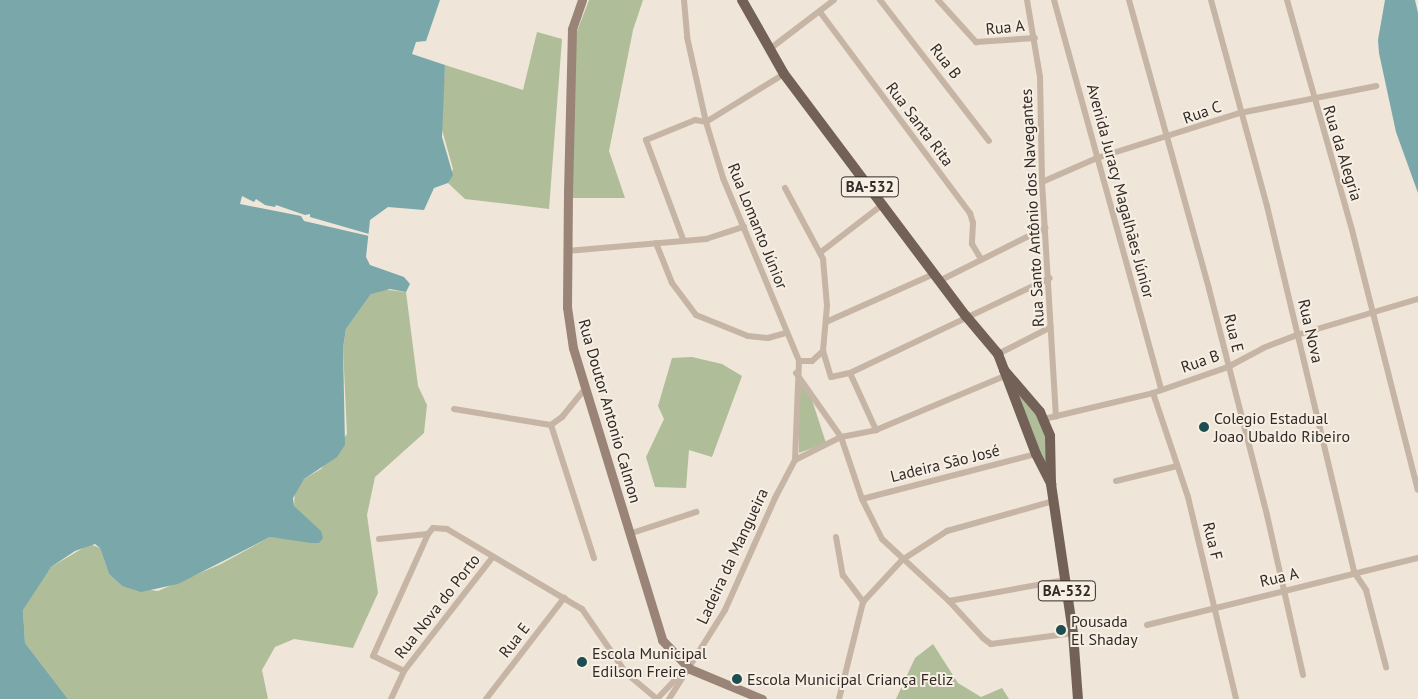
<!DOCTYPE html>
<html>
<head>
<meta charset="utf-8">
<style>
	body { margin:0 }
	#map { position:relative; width:1418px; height:699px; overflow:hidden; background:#efe5d8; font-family:"PT Sans",sans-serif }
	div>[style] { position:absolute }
	.green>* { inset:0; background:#b0bd99 }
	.water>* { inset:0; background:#79a7aa }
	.pier>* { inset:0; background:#efe5d8 }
	.street>* { height:6px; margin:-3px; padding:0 3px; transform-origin:3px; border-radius:3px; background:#c6b5a5 }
	.secondary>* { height:9px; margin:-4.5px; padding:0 4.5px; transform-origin:4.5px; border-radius:4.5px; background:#998477 }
	.primary>* { height:10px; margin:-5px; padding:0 5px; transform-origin:5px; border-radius:5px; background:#736158 }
	.dots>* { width:14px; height:14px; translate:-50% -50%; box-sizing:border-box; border:2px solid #f7efe4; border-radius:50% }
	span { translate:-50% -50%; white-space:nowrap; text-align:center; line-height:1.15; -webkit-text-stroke:4px #f7efe4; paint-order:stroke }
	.shield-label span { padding:1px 4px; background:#f7efe4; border:1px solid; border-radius:4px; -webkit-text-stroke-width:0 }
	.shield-label { font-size:15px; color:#322a26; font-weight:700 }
	.street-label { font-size:16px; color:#322a26 }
	.poi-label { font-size:16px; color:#322a26 }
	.left { translate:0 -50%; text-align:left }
</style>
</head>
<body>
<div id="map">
	<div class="green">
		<i style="clip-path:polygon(589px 0,643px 0,633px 30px,609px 151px,625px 198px,572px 198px,576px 34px)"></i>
		<i style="clip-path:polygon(537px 32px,562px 39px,549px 209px,465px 199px,448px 183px,453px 169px,441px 126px,445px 65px,523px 90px)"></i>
		<i style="clip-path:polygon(380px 289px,406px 292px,418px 386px,427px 405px,424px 433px,375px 477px,367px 515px,378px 593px,353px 648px,294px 639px,275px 647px,262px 670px,268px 699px,68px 699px,25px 643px,23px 610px,33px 591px,51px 567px,90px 544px,100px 548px,109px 574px,122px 586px,158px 591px,221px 564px,270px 537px,285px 538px,301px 514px,294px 506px,295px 489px,304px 479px,321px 469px,347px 434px,343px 348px,346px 329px,371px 294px)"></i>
		<i style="clip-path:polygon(692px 357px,722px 364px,742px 376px,712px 457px,689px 450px,686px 488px,655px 487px,646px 457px,664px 419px,658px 406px,672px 358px)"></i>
		<i style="clip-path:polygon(799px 382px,812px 400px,826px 443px,799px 453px)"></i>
		<i style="clip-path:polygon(1012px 383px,1048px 417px,1050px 480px)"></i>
		<i style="clip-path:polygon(933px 644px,958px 683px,981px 697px,1002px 688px,1009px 699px,896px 699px,915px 658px)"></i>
	</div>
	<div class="water">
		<i style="clip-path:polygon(0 0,440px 0,426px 41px,416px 42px,412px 54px,445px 65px,442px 137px,453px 175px,448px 183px,434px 188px,424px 210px,388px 207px,370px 220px,366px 257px,370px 265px,404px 277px,410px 284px,406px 292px,390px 289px,371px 294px,346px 329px,343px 348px,345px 445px,337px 457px,304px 479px,293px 498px,294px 506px,321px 531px,323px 538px,319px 543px,311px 543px,270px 537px,178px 584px,141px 592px,122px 586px,109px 574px,100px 548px,95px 544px,75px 551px,51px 567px,23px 610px,25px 643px,68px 699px,0 699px)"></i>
		<i style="clip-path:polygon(1385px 0,1415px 0,1418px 13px,1418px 193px,1396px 132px,1379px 53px,1378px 40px)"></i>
	</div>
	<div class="pier">
		<i style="clip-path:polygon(242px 196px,254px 202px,256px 199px,265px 205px,275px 207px,276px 205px,305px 215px,310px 214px,310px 217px,369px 234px,369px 236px,304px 221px,301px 216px,240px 204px)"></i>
	</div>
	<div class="street">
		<i style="left:684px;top:0;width:37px;rotate:85deg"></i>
		<i style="left:687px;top:37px;width:87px;rotate:77.4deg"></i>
		<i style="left:706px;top:122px;width:59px;rotate:73.1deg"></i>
		<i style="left:723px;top:178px;width:198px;rotate:67.4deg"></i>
		<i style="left:799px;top:361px;width:99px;rotate:92.3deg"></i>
		<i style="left:880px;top:0;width:178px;rotate:52.3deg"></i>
		<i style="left:938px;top:0;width:57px;rotate:47.9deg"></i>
		<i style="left:976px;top:42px;width:59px;rotate:-3.9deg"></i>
		<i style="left:1027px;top:0;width:78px;rotate:80.4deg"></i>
		<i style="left:1040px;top:77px;width:105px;rotate:88.9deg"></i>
		<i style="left:1042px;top:182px;width:235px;rotate:86.6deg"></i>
		<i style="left:1054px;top:0;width:403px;rotate:74.6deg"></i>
		<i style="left:1129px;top:0;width:300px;rotate:74.5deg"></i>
		<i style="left:1209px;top:289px;width:233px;rotate:75.6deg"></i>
		<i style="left:1267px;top:515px;width:164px;rotate:77.3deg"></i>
		<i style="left:1211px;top:0;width:213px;rotate:74.8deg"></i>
		<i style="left:1267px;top:206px;width:376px;rotate:76.6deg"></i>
		<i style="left:1354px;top:572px;width:22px;rotate:56deg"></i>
		<i style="left:1366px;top:590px;width:80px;rotate:75.4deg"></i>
		<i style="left:1287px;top:0;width:239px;rotate:74.2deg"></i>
		<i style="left:1352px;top:230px;width:268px;rotate:75.8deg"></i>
		<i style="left:820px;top:12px;width:251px;rotate:53.3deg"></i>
		<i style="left:970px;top:213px;width:10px;rotate:73deg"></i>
		<i style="left:973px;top:223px;width:21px;rotate:93deg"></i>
		<i style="left:972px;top:244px;width:17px;rotate:59deg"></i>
		<i style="left:771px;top:48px;width:79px;rotate:-37.3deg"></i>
		<i style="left:1042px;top:182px;width:60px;rotate:-23.6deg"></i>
		<i style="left:1097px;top:158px;width:150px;rotate:-17.5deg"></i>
		<i style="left:1240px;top:113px;width:139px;rotate:-11.2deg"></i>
		<i style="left:785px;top:188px;width:81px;rotate:61.8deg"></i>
		<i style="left:823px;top:259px;width:47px;rotate:85.1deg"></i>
		<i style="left:827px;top:306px;width:45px;rotate:95.1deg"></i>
		<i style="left:823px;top:351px;width:27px;rotate:73deg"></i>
		<i style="left:831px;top:377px;width:19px;rotate:-12deg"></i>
		<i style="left:850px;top:373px;width:221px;rotate:-25.4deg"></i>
		<i style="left:683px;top:239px;width:106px;rotate:-110.5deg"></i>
		<i style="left:646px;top:140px;width:53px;rotate:-22.2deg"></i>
		<i style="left:695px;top:120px;width:11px;rotate:10deg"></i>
		<i style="left:706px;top:122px;width:92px;rotate:-31.6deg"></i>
		<i style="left:656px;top:243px;width:43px;rotate:68.2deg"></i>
		<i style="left:672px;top:283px;width:40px;rotate:53deg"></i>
		<i style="left:696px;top:315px;width:56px;rotate:22deg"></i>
		<i style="left:748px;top:336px;width:20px;rotate:6deg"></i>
		<i style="left:768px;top:338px;width:19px;rotate:-16deg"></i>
		<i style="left:567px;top:251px;width:140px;rotate:-4.9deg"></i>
		<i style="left:706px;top:239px;width:40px;rotate:-18deg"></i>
		<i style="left:821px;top:252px;width:78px;rotate:-37.7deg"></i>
		<i style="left:939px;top:281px;width:119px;rotate:-26.6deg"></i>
		<i style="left:826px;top:322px;width:118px;rotate:-24deg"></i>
		<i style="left:998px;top:354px;width:59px;rotate:-27deg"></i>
		<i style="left:799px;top:361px;width:13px"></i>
		<i style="left:812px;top:361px;width:15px;rotate:-42deg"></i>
		<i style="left:796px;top:373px;width:78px;rotate:54.9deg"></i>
		<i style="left:841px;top:437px;width:65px;rotate:71.3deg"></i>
		<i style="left:862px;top:499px;width:45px;rotate:63.4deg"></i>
		<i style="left:882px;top:539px;width:91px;rotate:42.8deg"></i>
		<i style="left:949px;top:601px;width:50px;rotate:47.4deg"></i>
		<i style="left:983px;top:638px;width:10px;rotate:37deg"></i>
		<i style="left:991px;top:644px;width:83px;rotate:-7.6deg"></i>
		<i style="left:850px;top:373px;width:63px;rotate:65.5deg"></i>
		<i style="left:1153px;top:393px;width:110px;rotate:71.4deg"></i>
		<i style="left:1188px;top:497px;width:208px;rotate:76.6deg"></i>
		<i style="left:454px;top:409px;width:98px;rotate:9.4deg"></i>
		<i style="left:551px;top:425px;width:14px;rotate:-36deg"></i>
		<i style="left:562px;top:417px;width:36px;rotate:-51deg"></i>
		<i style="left:1044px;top:419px;width:112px;rotate:-13.4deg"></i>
		<i style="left:1153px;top:393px;width:79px;rotate:-19.1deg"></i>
		<i style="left:1228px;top:367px;width:40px;rotate:-28deg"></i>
		<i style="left:1263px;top:348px;width:36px;rotate:-21deg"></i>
		<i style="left:1297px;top:335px;width:126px;rotate:-16.6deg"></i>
		<i style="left:551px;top:425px;width:140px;rotate:72.1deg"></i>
		<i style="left:1116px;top:481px;width:63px;rotate:-13.8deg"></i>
		<i style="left:862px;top:499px;width:180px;rotate:-14.5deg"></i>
		<i style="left:629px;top:534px;width:71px;rotate:-18.2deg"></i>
		<i style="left:836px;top:537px;width:39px;rotate:80deg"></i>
		<i style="left:843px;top:575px;width:34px;rotate:53deg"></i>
		<i style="left:379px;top:539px;width:49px;rotate:-5.8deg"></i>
		<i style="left:428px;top:534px;width:8px;rotate:-50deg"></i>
		<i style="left:433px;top:528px;width:14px;rotate:4deg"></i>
		<i style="left:447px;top:529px;width:157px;rotate:30.7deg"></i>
		<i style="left:582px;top:609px;width:78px;rotate:55.5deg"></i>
		<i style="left:626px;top:673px;width:40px;rotate:40deg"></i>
		<i style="left:949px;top:601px;width:118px;rotate:-10.3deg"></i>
		<i style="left:1147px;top:625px;width:279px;rotate:-13.9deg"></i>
		<i style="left:404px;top:671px;width:34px;rotate:-154deg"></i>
		<i style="left:373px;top:656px;width:134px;rotate:-65.7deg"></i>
		<i style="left:391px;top:699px;width:31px;rotate:-65deg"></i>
		<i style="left:404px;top:671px;width:143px;rotate:-52.1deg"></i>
		<i style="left:486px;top:699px;width:128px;rotate:-52.3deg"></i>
		<i style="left:657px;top:699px;width:48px;rotate:-46.7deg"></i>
		<i style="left:669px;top:699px;width:105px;rotate:-57.8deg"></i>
		<i style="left:725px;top:610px;width:123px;rotate:-65.9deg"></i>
		<i style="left:775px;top:498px;width:43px;rotate:-62.2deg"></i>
		<i style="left:795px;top:460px;width:51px;rotate:-26.6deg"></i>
		<i style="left:841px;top:437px;width:36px;rotate:-11deg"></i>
		<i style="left:876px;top:430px;width:144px;rotate:-22.8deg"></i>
		<i style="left:839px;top:699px;width:100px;rotate:-76.1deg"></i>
		<i style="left:863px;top:602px;width:57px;rotate:-47.1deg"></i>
		<i style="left:902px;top:560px;width:54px;rotate:-32.8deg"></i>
		<i style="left:947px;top:531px;width:111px;rotate:-15.7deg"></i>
	</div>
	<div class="secondary">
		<i style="left:582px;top:0;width:31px;rotate:109deg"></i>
		<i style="left:572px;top:29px;width:163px;rotate:91.4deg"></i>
		<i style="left:568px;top:192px;width:115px;rotate:90.5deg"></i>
		<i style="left:567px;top:307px;width:41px;rotate:81.7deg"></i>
		<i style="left:573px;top:348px;width:305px;rotate:73deg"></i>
		<i style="left:662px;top:640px;width:40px;rotate:46deg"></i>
		<i style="left:690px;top:669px;width:78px;rotate:22.6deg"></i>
	</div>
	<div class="primary">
		<i style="left:742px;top:0;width:85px;rotate:60.4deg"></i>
		<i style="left:784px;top:74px;width:303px;rotate:53.1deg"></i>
		<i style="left:966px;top:316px;width:50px;rotate:49.9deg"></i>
		<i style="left:998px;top:354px;width:107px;rotate:69.2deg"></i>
		<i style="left:1036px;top:454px;width:34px;rotate:63deg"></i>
		<i style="left:1004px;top:370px;width:55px;rotate:49.4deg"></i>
		<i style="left:1040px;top:412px;width:26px;rotate:67deg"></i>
		<i style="left:1050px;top:436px;width:48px;rotate:88.8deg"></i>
		<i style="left:1051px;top:484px;width:151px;rotate:81.6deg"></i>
		<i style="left:1073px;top:633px;width:66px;rotate:85.7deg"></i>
	</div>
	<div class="dots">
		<i style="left:1204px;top:427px;background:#1e4d51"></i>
		<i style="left:1061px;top:630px;background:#1e4d51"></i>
		<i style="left:582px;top:662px;background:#1e4d51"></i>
		<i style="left:737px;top:679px;background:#1e4d51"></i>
	</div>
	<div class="shield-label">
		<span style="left:870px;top:187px">BA-532</span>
		<span style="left:1067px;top:591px">BA-532</span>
	</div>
	<div class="street-label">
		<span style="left:1005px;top:27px;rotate:-6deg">Rua A</span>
		<span style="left:946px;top:61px;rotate:52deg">Rua B</span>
		<span style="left:1202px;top:112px;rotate:-19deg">Rua C</span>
		<span style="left:920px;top:124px;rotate:53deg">Rua Santa Rita</span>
		<span style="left:1343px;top:153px;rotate:73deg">Rua da Alegria</span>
		<span style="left:1121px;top:191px;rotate:75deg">Avenida Juracy Magalhães Júnior</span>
		<span style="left:1032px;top:208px;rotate:-93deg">Rua Santo Antônio dos Navegantes</span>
		<span style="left:758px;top:226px;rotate:68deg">Rua Lomanto Júnior</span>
		<span style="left:1311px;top:331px;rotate:77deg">Rua Nova</span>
		<span style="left:1234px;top:333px;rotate:76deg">Rua E</span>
		<span style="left:1200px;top:361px;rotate:-19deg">Rua B</span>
		<span style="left:610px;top:411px;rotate:74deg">Rua Doutor Antonio Calmon</span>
		<span style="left:945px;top:463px;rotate:-14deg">Ladeira São José</span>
		<span style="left:1213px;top:541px;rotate:76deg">Rua F</span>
		<span style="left:732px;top:556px;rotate:-65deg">Ladeira da Mangueira</span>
		<span style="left:1279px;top:577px;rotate:-13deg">Rua A</span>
		<span style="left:437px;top:606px;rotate:-52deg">Rua Nova do Porto</span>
		<span style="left:514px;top:640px;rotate:-52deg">Rua E</span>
	</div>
	<div class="poi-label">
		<span class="left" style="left:1214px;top:427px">Colegio Estadual<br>Joao Ubaldo Ribeiro</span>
		<span class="left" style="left:1071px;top:630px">Pousada<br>El Shaday</span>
		<span class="left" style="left:592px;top:662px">Escola Municipal<br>Edilson Freire</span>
		<span class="left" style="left:747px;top:679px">Escola Municipal Criança Feliz</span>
	</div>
</div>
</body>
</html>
